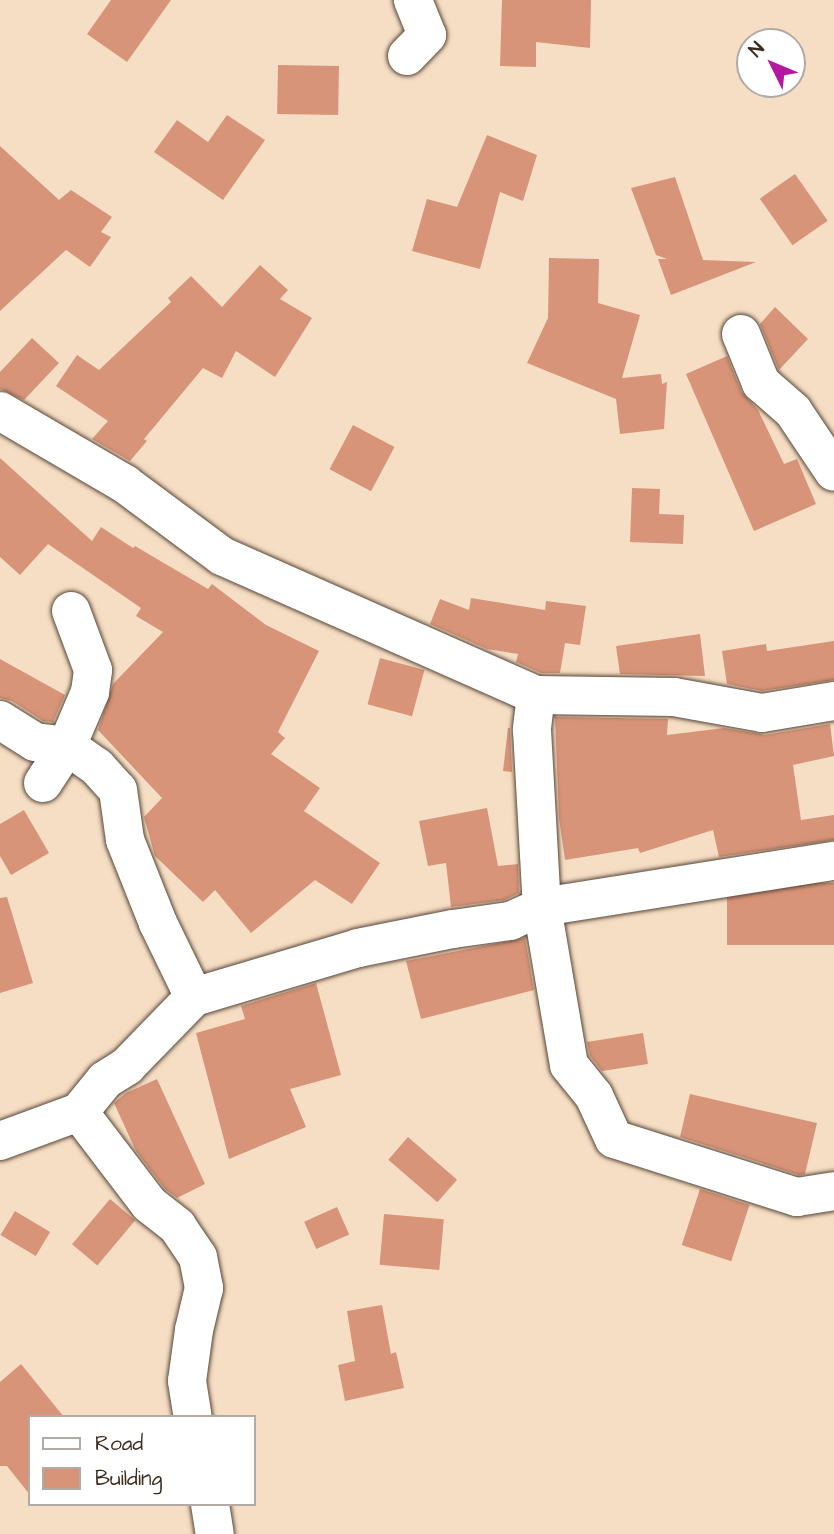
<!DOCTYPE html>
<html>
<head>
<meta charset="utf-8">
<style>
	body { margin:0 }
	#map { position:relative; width:834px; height:1534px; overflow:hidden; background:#f6dec4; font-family:"Architects Daughter",sans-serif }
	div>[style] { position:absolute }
	.building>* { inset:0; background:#d89478; transform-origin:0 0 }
	.roads { filter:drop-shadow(0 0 2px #574537) drop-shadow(0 0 2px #574537) }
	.minor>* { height:38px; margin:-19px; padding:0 19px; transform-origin:19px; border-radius:19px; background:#fff }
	span { translate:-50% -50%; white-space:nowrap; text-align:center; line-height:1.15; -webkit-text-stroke:5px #fff; paint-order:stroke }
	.legend { position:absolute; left:28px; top:1415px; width:228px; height:91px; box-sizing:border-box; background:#fff; border:2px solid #b1aaa5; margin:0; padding:9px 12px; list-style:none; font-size:21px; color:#3b2a1e }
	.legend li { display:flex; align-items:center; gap:14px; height:35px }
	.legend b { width:35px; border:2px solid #b1aaa5 }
	.north { position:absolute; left:736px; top:28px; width:70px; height:70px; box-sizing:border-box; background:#fff; border:2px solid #b1aaa5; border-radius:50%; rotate:313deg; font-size:19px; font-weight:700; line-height:28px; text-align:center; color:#3b2a1e }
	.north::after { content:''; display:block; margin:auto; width:24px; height:32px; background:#b5179e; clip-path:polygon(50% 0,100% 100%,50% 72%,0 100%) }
</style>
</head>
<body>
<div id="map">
	<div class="building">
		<i style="clip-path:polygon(111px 0,171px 0,127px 62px,87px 34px)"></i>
		<i style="clip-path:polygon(502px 0,591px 0,590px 48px,536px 42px,536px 67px,500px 66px)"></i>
		<i style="left:278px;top:65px;width:61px;height:49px;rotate:1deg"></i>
		<i style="clip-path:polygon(227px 115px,265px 140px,223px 200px,154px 152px,177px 120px,208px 142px)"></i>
		<i style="clip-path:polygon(487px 135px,537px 155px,523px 201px,500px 192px,480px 269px,412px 251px,427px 199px,457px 207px)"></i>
		<i style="clip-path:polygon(0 146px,59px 200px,71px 190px,112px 217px,101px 232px,111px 237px,90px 267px,66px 250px,0 311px)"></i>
		<i style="left:795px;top:174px;width:57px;height:43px;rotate:55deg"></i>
		<i style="clip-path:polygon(675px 177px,703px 260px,756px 262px,671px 295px,658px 259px,667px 259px,656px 255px,631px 188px)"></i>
		<i style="clip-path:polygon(549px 258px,599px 259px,598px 303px,640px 315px,622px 378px,661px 374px,662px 384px,667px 382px,664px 429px,620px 434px,616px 399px,527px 363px,548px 318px)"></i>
		<i style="clip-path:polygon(260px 265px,288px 290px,280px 299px,312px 318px,275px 377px,236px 351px,222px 378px,203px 368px,144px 439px,147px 441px,130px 461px,92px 439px,108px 421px,56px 386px,77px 355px,99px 370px,171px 302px,168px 298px,191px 276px,222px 307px)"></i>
		<i style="clip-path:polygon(775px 307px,808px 339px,779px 370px,760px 324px)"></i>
		<i style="clip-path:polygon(32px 338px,59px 363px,24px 400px,0 389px,0 372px)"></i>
		<i style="clip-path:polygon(727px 356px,741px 391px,758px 410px,784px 464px,797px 459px,816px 504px,754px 531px,686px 374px)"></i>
		<i style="left:353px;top:425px;width:47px;height:50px;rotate:28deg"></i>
		<i style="clip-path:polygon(0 458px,92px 541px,101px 527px,133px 548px,135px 546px,208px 589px,212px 584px,266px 625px,319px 651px,278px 732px,285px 738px,271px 754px,320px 788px,304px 811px,380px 863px,352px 904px,315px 880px,251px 933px,215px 890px,203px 902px,155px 856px,144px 817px,162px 798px,98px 730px,113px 684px,163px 632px,136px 616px,141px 608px,48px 544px,20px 575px,0 557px)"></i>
		<i style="clip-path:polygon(632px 488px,660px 489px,659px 514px,684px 515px,683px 544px,630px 542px)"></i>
		<i style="clip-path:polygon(471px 598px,545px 610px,546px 601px,586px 606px,580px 645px,565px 643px,560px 673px,541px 673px,516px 662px,518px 654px,487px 649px,430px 624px,440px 599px,469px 610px)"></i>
		<i style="clip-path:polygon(700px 634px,705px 676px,620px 674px,616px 646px)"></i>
		<i style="clip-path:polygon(834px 641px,834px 680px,762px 691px,727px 684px,722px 651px,766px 644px,767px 651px)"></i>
		<i style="left:380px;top:658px;width:46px;height:48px;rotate:15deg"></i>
		<i style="clip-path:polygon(0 659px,65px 695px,53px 722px,43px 721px,12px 701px,0 698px)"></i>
		<i style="clip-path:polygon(555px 717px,668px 719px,667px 735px,724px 728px,765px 735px,830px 724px,834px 756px,793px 765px,801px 820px,834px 815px,834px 840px,719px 857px,713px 830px,640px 853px,638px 848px,565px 860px,559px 818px)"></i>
		<i style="clip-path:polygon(508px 728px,510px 728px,512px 772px,503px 771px)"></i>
		<i style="clip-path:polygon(487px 808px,498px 866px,518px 864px,519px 893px,504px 900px,451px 907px,446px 863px,428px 866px,419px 821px)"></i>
		<i style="clip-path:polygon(24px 810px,49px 853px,11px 875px,0 856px,0 824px)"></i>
		<i style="left:834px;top:883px;width:62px;height:107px;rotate:90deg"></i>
		<i style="clip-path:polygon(7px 897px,33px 983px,0 993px,0 898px)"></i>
		<i style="clip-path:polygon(525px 938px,534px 990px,421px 1019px,406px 961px)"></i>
		<i style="clip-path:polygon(316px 983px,341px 1075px,290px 1089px,306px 1127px,229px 1159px,196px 1033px,245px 1019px,241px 1006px)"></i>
		<i style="clip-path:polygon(643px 1033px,648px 1064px,602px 1071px,590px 1056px,587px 1042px)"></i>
		<i style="clip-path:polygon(157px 1079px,205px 1184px,177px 1198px,165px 1189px,136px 1151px,114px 1103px,126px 1093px)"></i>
		<i style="clip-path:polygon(690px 1094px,817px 1123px,805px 1174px,799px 1175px,680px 1137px)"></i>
		<i style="left:408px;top:1137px;width:65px;height:30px;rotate:41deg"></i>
		<i style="left:700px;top:1189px;width:52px;height:59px;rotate:18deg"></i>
		<i style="left:110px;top:1199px;width:33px;height:59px;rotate:40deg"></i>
		<i style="left:337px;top:1207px;width:30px;height:36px;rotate:66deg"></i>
		<i style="left:15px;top:1211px;width:41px;height:28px;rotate:31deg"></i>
		<i style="left:384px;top:1214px;width:60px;height:51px;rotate:5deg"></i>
		<i style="clip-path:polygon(382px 1305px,391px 1354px,396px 1352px,404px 1388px,345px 1401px,338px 1365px,355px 1361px,347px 1311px)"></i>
		<i style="clip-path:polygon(21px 1364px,64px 1417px,30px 1417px,30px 1495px,7px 1466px,0 1466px,0 1382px)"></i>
	</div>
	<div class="roads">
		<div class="minor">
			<i style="left:407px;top:56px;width:29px;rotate:-46deg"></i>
			<i style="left:427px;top:35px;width:38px;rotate:-112deg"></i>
			<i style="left:741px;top:334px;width:53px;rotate:67.8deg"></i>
			<i style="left:761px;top:383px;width:43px;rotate:41.2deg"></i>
			<i style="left:793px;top:411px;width:73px;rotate:56.1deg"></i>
			<i style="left:0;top:411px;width:145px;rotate:30.3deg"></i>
			<i style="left:125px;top:484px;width:121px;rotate:36.6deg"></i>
			<i style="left:222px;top:556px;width:343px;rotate:23.9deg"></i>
			<i style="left:536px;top:695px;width:138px;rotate:0.8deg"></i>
			<i style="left:674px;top:697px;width:89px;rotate:10.3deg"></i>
			<i style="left:762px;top:713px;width:73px;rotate:-9.5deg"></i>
			<i style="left:536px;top:695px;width:35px;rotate:97deg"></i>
			<i style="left:532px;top:730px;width:177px;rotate:86.8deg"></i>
			<i style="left:542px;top:907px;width:160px;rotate:80.3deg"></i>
			<i style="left:569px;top:1065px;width:40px;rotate:51deg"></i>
			<i style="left:594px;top:1096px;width:47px;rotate:65.1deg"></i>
			<i style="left:614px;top:1139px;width:192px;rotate:17.6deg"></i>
			<i style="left:797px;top:1197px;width:37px;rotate:-9deg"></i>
			<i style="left:0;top:720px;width:41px;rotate:32.2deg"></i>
			<i style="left:35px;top:742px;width:32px;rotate:7deg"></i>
			<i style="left:67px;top:746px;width:37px;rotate:35deg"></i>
			<i style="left:97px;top:767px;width:31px;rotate:48deg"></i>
			<i style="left:118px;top:790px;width:50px;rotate:82deg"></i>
			<i style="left:125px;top:840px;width:89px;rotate:68.3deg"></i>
			<i style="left:158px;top:923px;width:82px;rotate:64.1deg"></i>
			<i style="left:43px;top:783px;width:44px;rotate:-57deg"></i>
			<i style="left:67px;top:746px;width:59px;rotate:-66.9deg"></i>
			<i style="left:90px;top:692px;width:22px;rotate:-82deg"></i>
			<i style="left:93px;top:670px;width:63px;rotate:-110.4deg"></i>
			<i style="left:79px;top:1112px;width:116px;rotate:52.7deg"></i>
			<i style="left:149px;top:1204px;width:36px;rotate:38deg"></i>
			<i style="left:177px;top:1226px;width:37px;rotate:56deg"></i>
			<i style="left:198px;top:1257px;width:32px;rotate:79deg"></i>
			<i style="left:204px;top:1288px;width:43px;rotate:103.4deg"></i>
			<i style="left:194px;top:1330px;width:51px;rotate:97.8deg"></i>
			<i style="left:187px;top:1381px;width:36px;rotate:81deg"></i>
			<i style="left:0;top:1141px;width:84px;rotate:-20.2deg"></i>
			<i style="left:79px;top:1112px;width:41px;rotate:-50.9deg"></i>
			<i style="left:105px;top:1080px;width:26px;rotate:-32deg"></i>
			<i style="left:127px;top:1066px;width:96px;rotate:-45.8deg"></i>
			<i style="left:194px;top:997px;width:171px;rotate:-16.6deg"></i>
			<i style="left:358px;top:948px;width:97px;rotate:-11.3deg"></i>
			<i style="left:453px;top:929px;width:58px;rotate:-8deg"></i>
			<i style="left:510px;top:921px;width:35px;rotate:-24deg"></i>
			<i style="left:542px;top:907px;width:296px;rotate:-9deg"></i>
			<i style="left:210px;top:1504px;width:30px;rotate:81deg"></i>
		</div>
	</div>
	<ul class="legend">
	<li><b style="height:9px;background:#fff"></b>Road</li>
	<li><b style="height:19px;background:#d89478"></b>Building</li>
	</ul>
	<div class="north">N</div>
</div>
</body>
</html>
